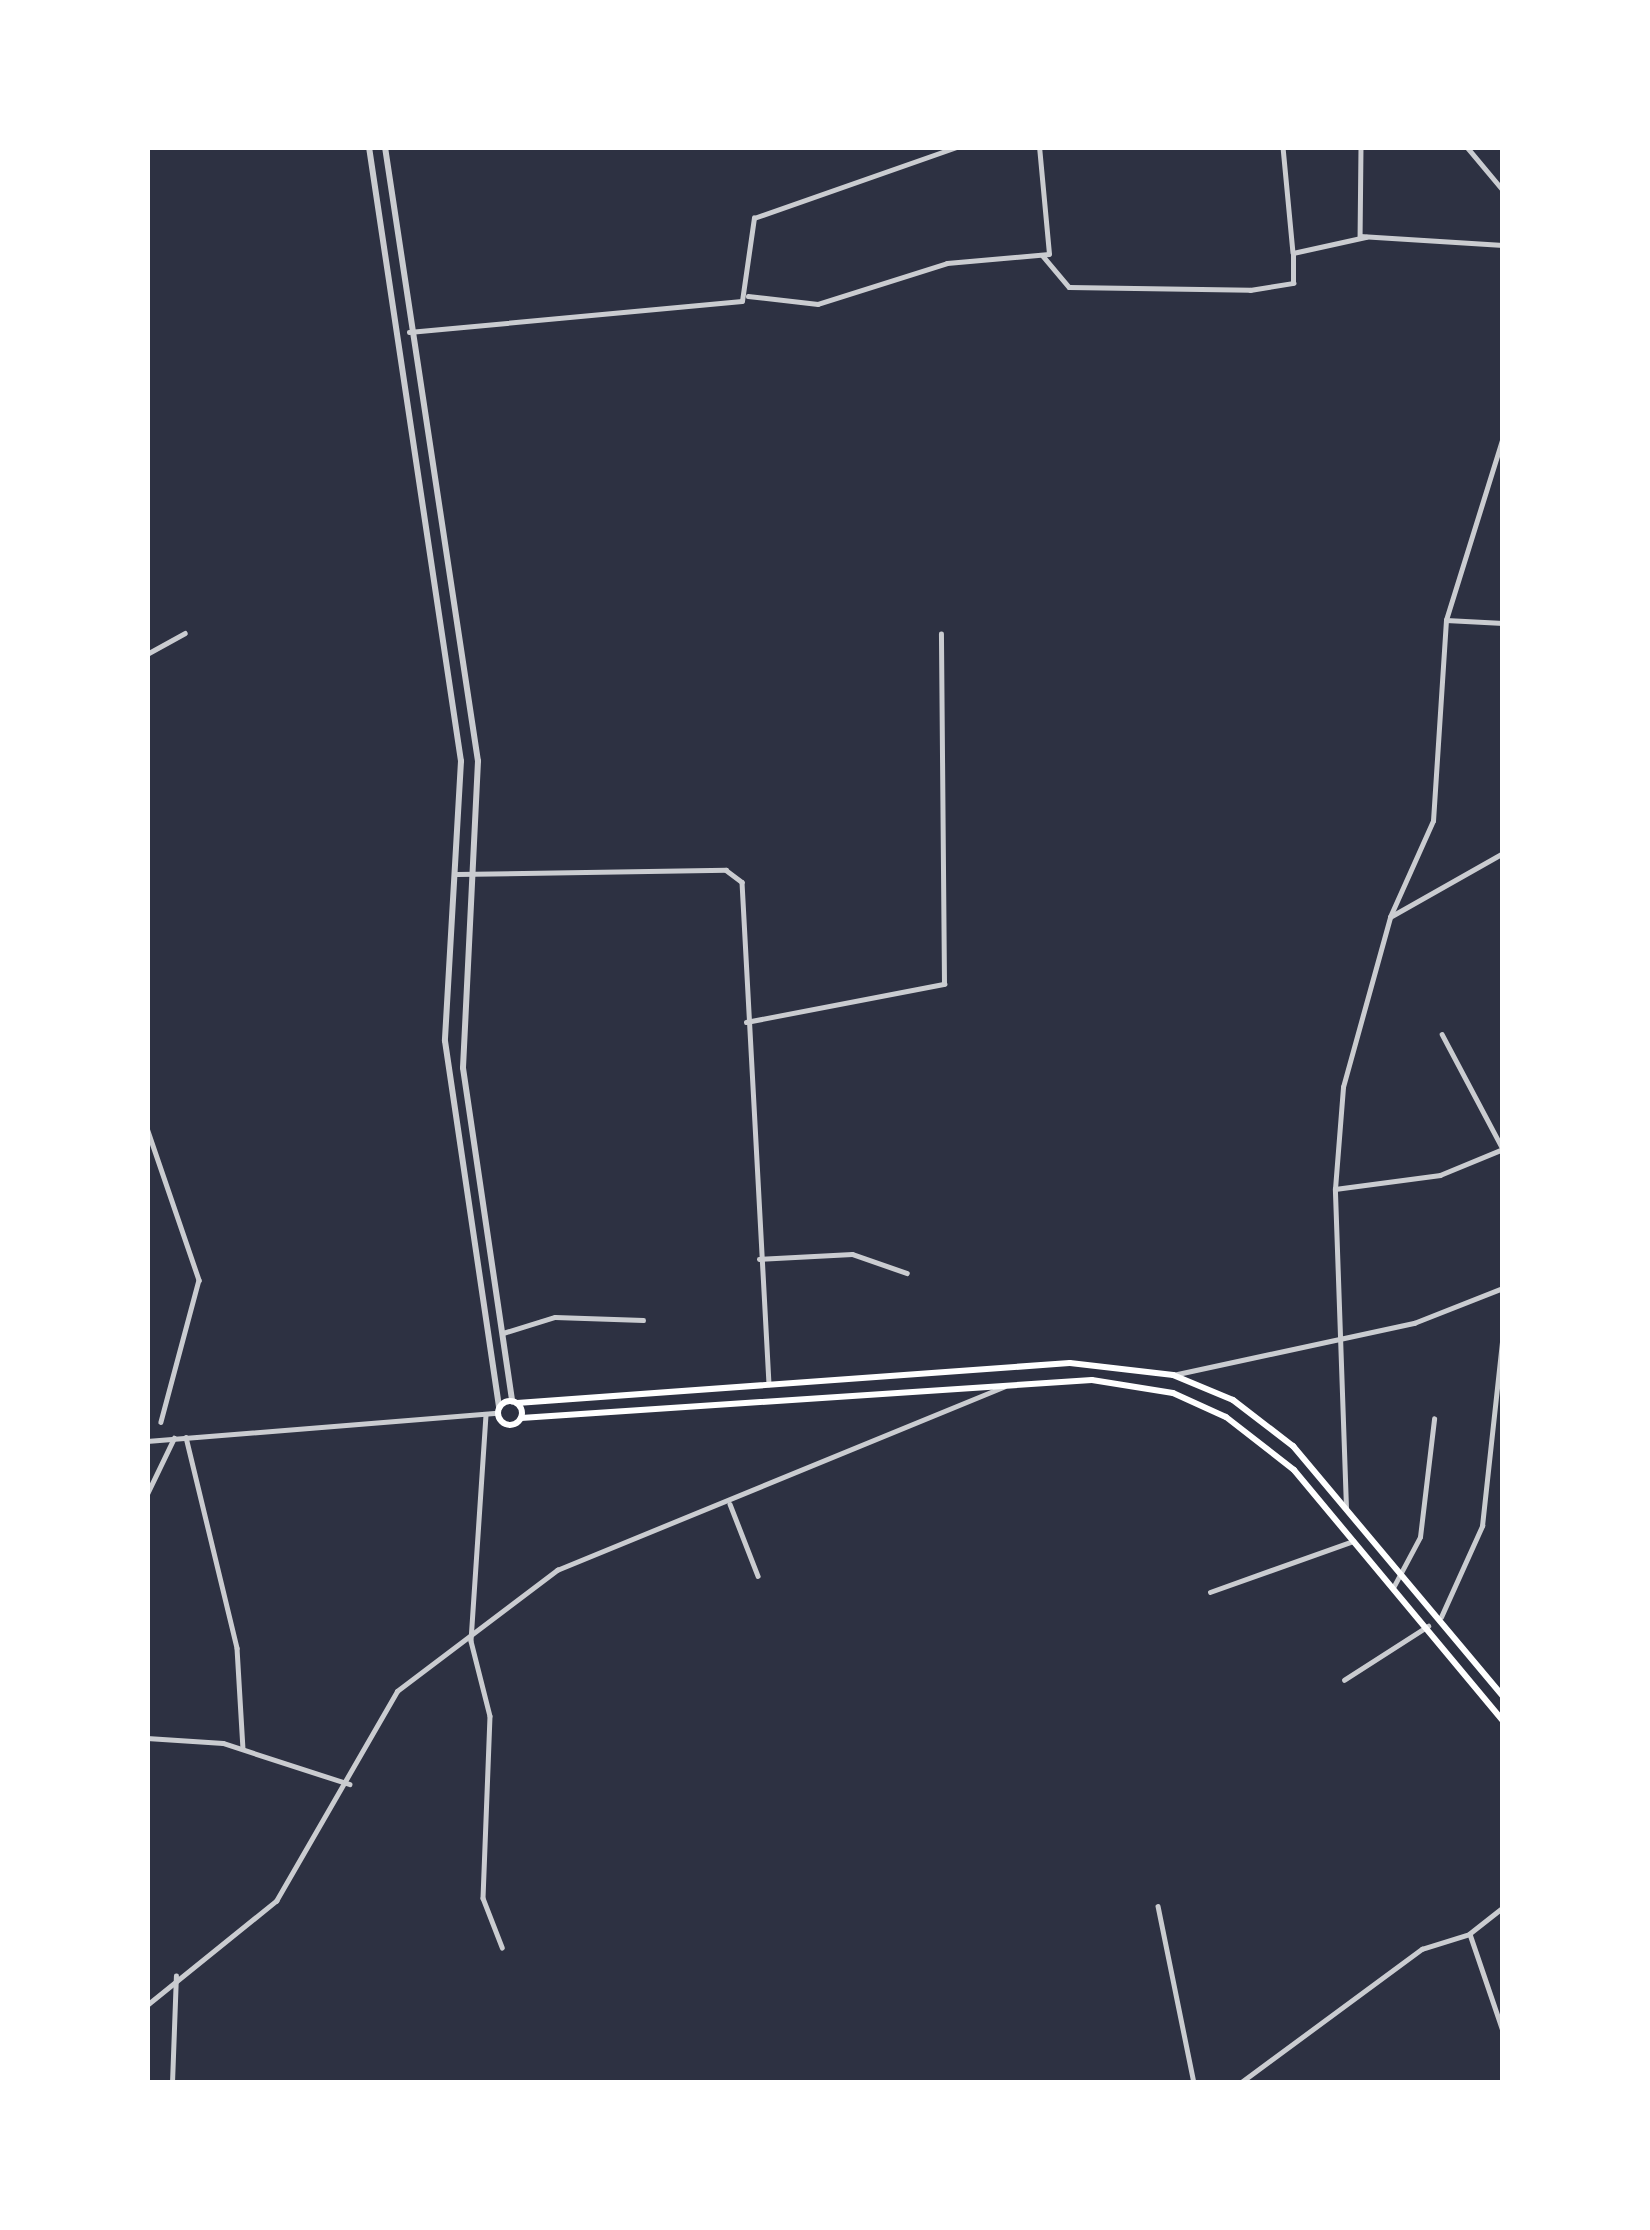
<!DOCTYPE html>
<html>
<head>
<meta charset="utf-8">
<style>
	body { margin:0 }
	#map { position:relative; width:1650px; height:2230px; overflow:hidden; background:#2d3142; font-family:Spectral,serif }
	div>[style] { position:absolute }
	.minor>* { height:4.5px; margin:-2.25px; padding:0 2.25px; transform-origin:2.25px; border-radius:2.25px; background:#caccd0 }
	.tertiary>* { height:6px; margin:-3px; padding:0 3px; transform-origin:3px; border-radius:3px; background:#caccd0 }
	.secondary>* { height:6px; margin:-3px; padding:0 3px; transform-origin:3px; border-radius:3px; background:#fff }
	.secondary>.ring { margin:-3px; padding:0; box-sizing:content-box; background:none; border:6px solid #fff; border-radius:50% }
	span { translate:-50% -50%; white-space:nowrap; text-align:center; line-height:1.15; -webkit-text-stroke:10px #fff; paint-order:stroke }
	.frame { position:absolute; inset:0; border:150px solid #fff; pointer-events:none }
</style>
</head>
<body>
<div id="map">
	<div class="minor">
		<i style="left:1124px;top:147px;width:38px"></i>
		<i style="left:1283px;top:147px;width:106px;rotate:84.6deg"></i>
		<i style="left:1361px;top:147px;width:89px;rotate:90.6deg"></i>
		<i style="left:1360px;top:236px;width:143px;rotate:3.6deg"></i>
		<i style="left:1467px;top:147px;width:56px;rotate:50.1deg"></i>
		<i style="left:1043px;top:256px;width:40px;rotate:50deg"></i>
		<i style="left:1069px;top:287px;width:181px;rotate:0.9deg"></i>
		<i style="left:1250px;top:290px;width:44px;rotate:-9.2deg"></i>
		<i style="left:1293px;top:283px;width:30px;rotate:-90deg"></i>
		<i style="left:1293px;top:253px;width:75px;rotate:-12.4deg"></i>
		<i style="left:748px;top:296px;width:70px;rotate:6.5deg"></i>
		<i style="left:818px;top:304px;width:135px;rotate:-17.6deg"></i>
		<i style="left:947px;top:263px;width:102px;rotate:-5deg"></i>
		<i style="left:1049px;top:254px;width:107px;rotate:-95.3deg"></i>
		<i style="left:409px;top:332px;width:334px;rotate:-5.3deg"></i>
		<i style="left:742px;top:301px;width:84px;rotate:-81.8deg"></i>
		<i style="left:754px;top:218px;width:215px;rotate:-19.3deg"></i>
		<i style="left:1446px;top:620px;width:57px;rotate:3deg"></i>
		<i style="left:147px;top:654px;width:43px;rotate:-28.9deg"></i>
		<i style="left:457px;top:874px;width:269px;rotate:-0.9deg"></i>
		<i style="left:726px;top:870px;width:20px;rotate:37deg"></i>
		<i style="left:742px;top:882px;width:503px;rotate:86.92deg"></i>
		<i style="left:1390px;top:917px;width:105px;rotate:-65.9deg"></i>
		<i style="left:1433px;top:821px;width:201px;rotate:-86.3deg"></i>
		<i style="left:1446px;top:620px;width:192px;rotate:-72.7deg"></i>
		<i style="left:746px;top:1022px;width:202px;rotate:-10.9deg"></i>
		<i style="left:944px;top:984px;width:350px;rotate:-90.5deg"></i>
		<i style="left:1442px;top:1034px;width:130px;rotate:62.1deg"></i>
		<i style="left:147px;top:1128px;width:161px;rotate:71.1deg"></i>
		<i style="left:199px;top:1280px;width:147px;rotate:105deg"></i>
		<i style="left:1335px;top:1189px;width:106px;rotate:-7.6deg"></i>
		<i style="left:1440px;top:1175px;width:68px;rotate:-22.4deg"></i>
		<i style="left:759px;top:1259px;width:93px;rotate:-3.1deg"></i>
		<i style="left:852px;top:1254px;width:58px;rotate:19.1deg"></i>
		<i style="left:503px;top:1333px;width:54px;rotate:-17.1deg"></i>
		<i style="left:555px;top:1317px;width:88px;rotate:2deg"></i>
		<i style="left:1173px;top:1375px;width:247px;rotate:-12.2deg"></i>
		<i style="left:1414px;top:1323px;width:96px;rotate:-21.5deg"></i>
		<i style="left:486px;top:1415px;width:226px;rotate:93.8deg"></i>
		<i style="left:471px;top:1641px;width:77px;rotate:75.8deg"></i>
		<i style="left:490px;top:1716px;width:182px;rotate:92.2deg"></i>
		<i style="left:483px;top:1898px;width:53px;rotate:68.8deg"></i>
		<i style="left:186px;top:1437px;width:217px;rotate:76.4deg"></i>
		<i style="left:237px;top:1648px;width:100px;rotate:86.6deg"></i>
		<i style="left:147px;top:1441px;width:351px;rotate:-4.6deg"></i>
		<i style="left:147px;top:1494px;width:62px;rotate:-64.3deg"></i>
		<i style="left:730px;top:1504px;width:77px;rotate:68.7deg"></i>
		<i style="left:1346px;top:1508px;width:319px;rotate:-92deg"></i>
		<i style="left:1335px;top:1189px;width:102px;rotate:-85.5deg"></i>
		<i style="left:1343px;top:1087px;width:176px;rotate:-74.5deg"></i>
		<i style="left:1390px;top:917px;width:130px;rotate:-29.5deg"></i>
		<i style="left:1394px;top:1586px;width:55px;rotate:-62deg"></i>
		<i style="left:1420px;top:1537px;width:119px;rotate:-83.2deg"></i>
		<i style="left:1210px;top:1592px;width:152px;rotate:-19.6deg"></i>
		<i style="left:1441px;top:1617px;width:100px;rotate:-65.7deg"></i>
		<i style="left:1482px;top:1526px;width:194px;rotate:-83.8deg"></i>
		<i style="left:1344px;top:1680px;width:100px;rotate:-32.7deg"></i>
		<i style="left:147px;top:1738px;width:76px;rotate:3.8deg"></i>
		<i style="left:223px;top:1743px;width:133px;rotate:18deg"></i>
		<i style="left:1158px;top:1906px;width:181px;rotate:78.5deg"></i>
		<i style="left:1503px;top:1908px;width:42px;rotate:141.8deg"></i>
		<i style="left:1470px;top:1934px;width:102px;rotate:71.2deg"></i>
		<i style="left:147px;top:2005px;width:166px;rotate:-38.9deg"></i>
		<i style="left:276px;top:1901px;width:242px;rotate:-60deg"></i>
		<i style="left:397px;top:1691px;width:201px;rotate:-37.1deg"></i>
		<i style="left:557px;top:1570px;width:483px;rotate:-22.3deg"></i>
		<i style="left:172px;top:2083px;width:107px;rotate:-87.9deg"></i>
		<i style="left:1240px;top:2083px;width:226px;rotate:-36.4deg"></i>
		<i style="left:1422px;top:1949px;width:50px;rotate:-17.4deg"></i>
	</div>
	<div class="tertiary">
		<i style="left:369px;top:147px;width:621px;rotate:81.48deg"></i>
		<i style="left:461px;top:761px;width:280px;rotate:93.3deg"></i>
		<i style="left:445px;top:1041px;width:371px;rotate:81.6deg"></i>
		<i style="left:385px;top:147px;width:621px;rotate:81.39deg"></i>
		<i style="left:478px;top:761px;width:307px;rotate:92.8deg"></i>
		<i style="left:463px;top:1068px;width:337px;rotate:81.6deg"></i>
	</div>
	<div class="secondary">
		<i class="ring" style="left:498px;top:1401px;width:18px;height:18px"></i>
		<i style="left:517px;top:1403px;width:554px;rotate:-4.14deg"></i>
		<i style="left:1070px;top:1363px;width:104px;rotate:6.6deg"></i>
		<i style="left:1173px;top:1375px;width:65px;rotate:22.6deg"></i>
		<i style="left:1233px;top:1400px;width:76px;rotate:37.5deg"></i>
		<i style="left:1293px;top:1446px;width:326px;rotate:50deg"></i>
		<i style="left:521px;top:1418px;width:572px;rotate:-3.81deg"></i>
		<i style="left:1092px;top:1380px;width:82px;rotate:9.1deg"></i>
		<i style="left:1173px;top:1393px;width:58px;rotate:24.4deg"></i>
		<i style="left:1226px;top:1417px;width:86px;rotate:37.9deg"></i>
		<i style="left:1294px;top:1470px;width:327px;rotate:50.2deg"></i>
	</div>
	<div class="frame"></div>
</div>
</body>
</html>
